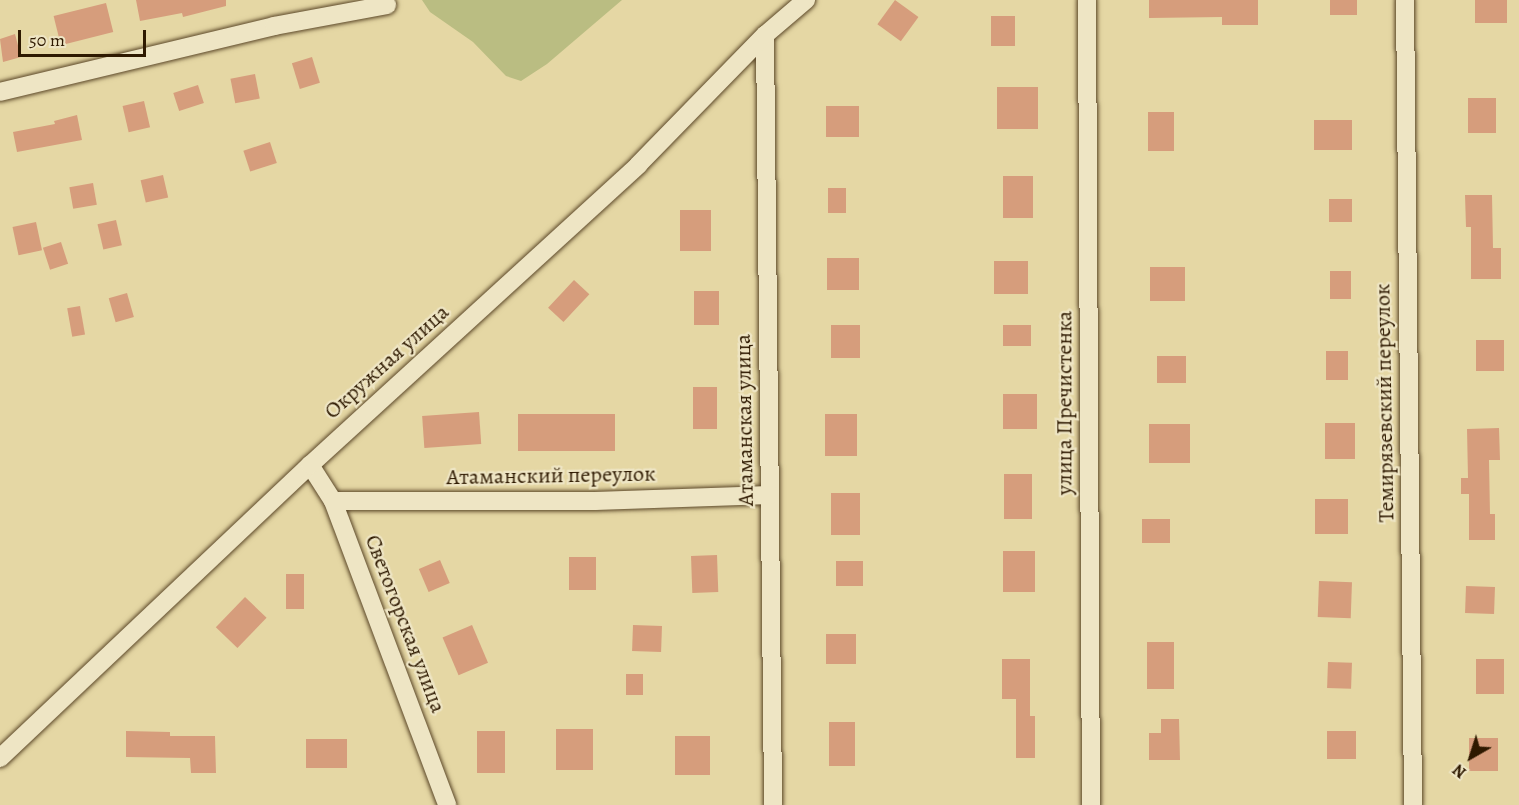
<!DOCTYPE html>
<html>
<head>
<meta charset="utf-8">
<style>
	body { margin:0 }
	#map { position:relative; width:1519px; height:805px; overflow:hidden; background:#e5d7a4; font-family:Alegreya,serif }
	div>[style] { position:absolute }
	.green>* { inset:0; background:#babd82 }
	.building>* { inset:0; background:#d69d7c; transform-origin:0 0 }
	.roads { filter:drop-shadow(0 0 2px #5c4829) drop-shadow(0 0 2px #5c4829) }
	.minor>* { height:18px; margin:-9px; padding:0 9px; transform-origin:9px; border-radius:9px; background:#eee5c4 }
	span { translate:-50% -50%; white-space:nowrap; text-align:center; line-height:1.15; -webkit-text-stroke:4.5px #eee5c4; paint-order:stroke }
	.street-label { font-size:22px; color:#2e1900 }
	.north { position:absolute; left:1441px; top:727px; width:60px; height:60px; -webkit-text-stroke:4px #eee5c4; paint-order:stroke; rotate:219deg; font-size:16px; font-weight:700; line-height:24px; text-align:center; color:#2e1900 }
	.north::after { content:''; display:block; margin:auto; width:21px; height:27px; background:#2e1900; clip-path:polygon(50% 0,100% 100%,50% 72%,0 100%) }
	.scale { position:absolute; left:18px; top:30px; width:128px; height:27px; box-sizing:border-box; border:3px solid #2e1900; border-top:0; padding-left:8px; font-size:18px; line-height:21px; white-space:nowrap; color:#2e1900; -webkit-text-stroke:4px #eee5c4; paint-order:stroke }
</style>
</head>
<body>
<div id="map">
	<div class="green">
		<i style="clip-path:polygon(422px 0,622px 0,547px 64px,521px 81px,506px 76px,473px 42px,430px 12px)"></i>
	</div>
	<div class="building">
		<i style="clip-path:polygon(136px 0,226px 0,226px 6px,183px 17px,182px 13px,140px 21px)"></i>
		<i style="left:895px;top:0;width:29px;height:30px;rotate:36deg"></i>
		<i style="clip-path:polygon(1149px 0,1258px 0,1258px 25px,1222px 25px,1222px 17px,1149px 18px)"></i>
		<i style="left:1330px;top:0;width:27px;height:15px"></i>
		<i style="left:1475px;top:0;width:32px;height:23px"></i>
		<i style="left:106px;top:3px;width:30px;height:54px;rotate:76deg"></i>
		<i style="left:991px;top:16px;width:24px;height:30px"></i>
		<i style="clip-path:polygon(15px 34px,21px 57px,3px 62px,0 39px)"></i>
		<i style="left:312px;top:57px;width:27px;height:21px;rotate:73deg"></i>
		<i style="left:255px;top:74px;width:25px;height:25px;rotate:79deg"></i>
		<i style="left:198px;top:85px;width:19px;height:26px;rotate:72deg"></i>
		<i style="left:997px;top:87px;width:41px;height:42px"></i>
		<i style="left:1468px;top:98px;width:28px;height:35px"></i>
		<i style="left:144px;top:101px;width:27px;height:22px;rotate:77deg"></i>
		<i style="left:826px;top:106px;width:33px;height:31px"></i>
		<i style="left:1148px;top:112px;width:26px;height:39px"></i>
		<i style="clip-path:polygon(77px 115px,82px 140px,17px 152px,13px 132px,55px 124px,54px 121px)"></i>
		<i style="left:1314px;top:120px;width:38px;height:30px"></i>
		<i style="left:270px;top:142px;width:22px;height:28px;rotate:72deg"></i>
		<i style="left:163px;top:175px;width:23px;height:23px;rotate:77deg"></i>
		<i style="left:1003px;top:176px;width:30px;height:42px"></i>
		<i style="left:93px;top:183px;width:22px;height:24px;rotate:80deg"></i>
		<i style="left:828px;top:188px;width:18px;height:25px"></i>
		<i style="clip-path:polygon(1465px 195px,1492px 195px,1493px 248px,1501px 248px,1501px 279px,1471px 279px,1471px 227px,1466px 227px)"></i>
		<i style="left:1329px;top:199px;width:23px;height:23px"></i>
		<i style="left:680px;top:210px;width:31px;height:41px"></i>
		<i style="left:116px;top:220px;width:26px;height:19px;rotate:77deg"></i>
		<i style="left:36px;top:222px;width:29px;height:24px;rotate:78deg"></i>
		<i style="left:61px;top:242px;width:23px;height:19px;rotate:72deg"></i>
		<i style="left:827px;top:258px;width:32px;height:32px"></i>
		<i style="left:994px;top:261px;width:34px;height:33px"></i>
		<i style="left:1150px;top:267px;width:35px;height:34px"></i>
		<i style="left:1330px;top:271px;width:21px;height:28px"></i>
		<i style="left:574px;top:280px;width:21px;height:38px;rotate:43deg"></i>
		<i style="left:694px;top:291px;width:25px;height:34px"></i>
		<i style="left:127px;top:293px;width:25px;height:19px;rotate:74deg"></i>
		<i style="left:80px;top:306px;width:29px;height:13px;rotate:80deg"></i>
		<i style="left:831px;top:325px;width:29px;height:33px"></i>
		<i style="left:1003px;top:325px;width:28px;height:21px"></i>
		<i style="left:1476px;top:340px;width:28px;height:31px"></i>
		<i style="left:1326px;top:351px;width:22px;height:29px"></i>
		<i style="left:1157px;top:356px;width:29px;height:27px"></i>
		<i style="left:693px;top:387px;width:24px;height:42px"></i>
		<i style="left:1037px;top:394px;width:35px;height:34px;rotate:90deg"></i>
		<i style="left:479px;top:412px;width:32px;height:57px;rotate:86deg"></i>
		<i style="left:518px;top:414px;width:97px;height:37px"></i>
		<i style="left:825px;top:414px;width:32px;height:42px"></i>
		<i style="left:1325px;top:423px;width:30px;height:36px"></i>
		<i style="left:1190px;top:424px;width:39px;height:41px;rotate:90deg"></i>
		<i style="clip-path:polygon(1499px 428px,1500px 460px,1489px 460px,1490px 514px,1495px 514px,1495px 540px,1469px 540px,1469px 494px,1461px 494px,1461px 478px,1468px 478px,1467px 429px)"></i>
		<i style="left:1004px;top:474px;width:28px;height:45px"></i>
		<i style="left:831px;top:493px;width:29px;height:42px"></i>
		<i style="left:1315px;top:499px;width:33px;height:35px"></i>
		<i style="left:1142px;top:519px;width:28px;height:24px"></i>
		<i style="left:1003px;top:551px;width:32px;height:41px"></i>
		<i style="left:717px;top:555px;width:37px;height:26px;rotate:88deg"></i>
		<i style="left:569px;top:557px;width:27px;height:33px"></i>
		<i style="left:440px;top:560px;width:25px;height:23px;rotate:67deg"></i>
		<i style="left:836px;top:561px;width:27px;height:25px"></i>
		<i style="left:286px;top:574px;width:18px;height:35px"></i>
		<i style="left:1319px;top:581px;width:33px;height:36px;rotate:2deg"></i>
		<i style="left:1466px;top:586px;width:29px;height:27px;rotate:2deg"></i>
		<i style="left:245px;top:597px;width:30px;height:42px;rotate:44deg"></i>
		<i style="left:472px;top:625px;width:41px;height:32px;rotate:67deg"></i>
		<i style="left:633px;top:625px;width:29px;height:26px;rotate:2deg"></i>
		<i style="left:826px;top:634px;width:30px;height:30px"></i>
		<i style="left:1174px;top:642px;width:47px;height:27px;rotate:90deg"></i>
		<i style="clip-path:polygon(1002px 659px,1030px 659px,1030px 716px,1035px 716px,1035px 758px,1016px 758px,1016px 699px,1002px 699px)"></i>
		<i style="left:1476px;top:659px;width:28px;height:35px"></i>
		<i style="left:1328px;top:662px;width:24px;height:26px;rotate:2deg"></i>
		<i style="left:626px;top:674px;width:17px;height:21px"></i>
		<i style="clip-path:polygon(1161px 719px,1179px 719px,1180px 760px,1149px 760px,1149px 733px,1161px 733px)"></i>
		<i style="left:829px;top:722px;width:26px;height:44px"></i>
		<i style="left:556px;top:729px;width:37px;height:41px"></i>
		<i style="clip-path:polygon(126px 731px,170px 732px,170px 736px,215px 736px,216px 773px,191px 773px,190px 758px,126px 757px)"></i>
		<i style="left:477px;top:731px;width:28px;height:42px"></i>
		<i style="left:1327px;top:731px;width:29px;height:28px"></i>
		<i style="left:675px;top:736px;width:35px;height:39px"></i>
		<i style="left:1498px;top:738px;width:33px;height:29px;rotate:90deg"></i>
		<i style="left:306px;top:739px;width:41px;height:29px"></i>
	</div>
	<div class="roads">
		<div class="minor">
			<i style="left:1087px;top:0;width:805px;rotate:89.72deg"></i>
			<i style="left:1405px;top:0;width:805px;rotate:89.43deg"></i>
			<i style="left:765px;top:35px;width:770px;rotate:89.4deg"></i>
			<i style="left:0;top:92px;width:282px;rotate:-13.5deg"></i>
			<i style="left:274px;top:26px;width:115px;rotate:-10.5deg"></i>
			<i style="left:310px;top:465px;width:43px;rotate:57.4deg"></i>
			<i style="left:333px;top:501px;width:325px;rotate:69.4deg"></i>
			<i style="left:333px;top:501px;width:262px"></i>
			<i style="left:595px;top:501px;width:175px;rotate:-2deg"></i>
			<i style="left:0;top:758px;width:427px;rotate:-43.4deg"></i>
			<i style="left:310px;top:465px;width:445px;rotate:-42.4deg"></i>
			<i style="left:638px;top:165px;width:182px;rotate:-45.7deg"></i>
			<i style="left:765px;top:35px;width:54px;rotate:-40.5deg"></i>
		</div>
	</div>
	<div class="street-label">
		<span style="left:387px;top:362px;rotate:-42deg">Окружная улица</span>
		<span style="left:1065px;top:403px;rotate:-90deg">улица Пречистенка</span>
		<span style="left:1385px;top:403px;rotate:-91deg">Темирязевский переулок</span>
		<span style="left:745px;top:420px;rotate:-91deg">Атаманская улица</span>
		<span style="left:551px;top:476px;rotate:-1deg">Атаманский переулок</span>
		<span style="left:405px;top:624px;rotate:69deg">Светогорская улица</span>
	</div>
	<div class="north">N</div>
	<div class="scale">50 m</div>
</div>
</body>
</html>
